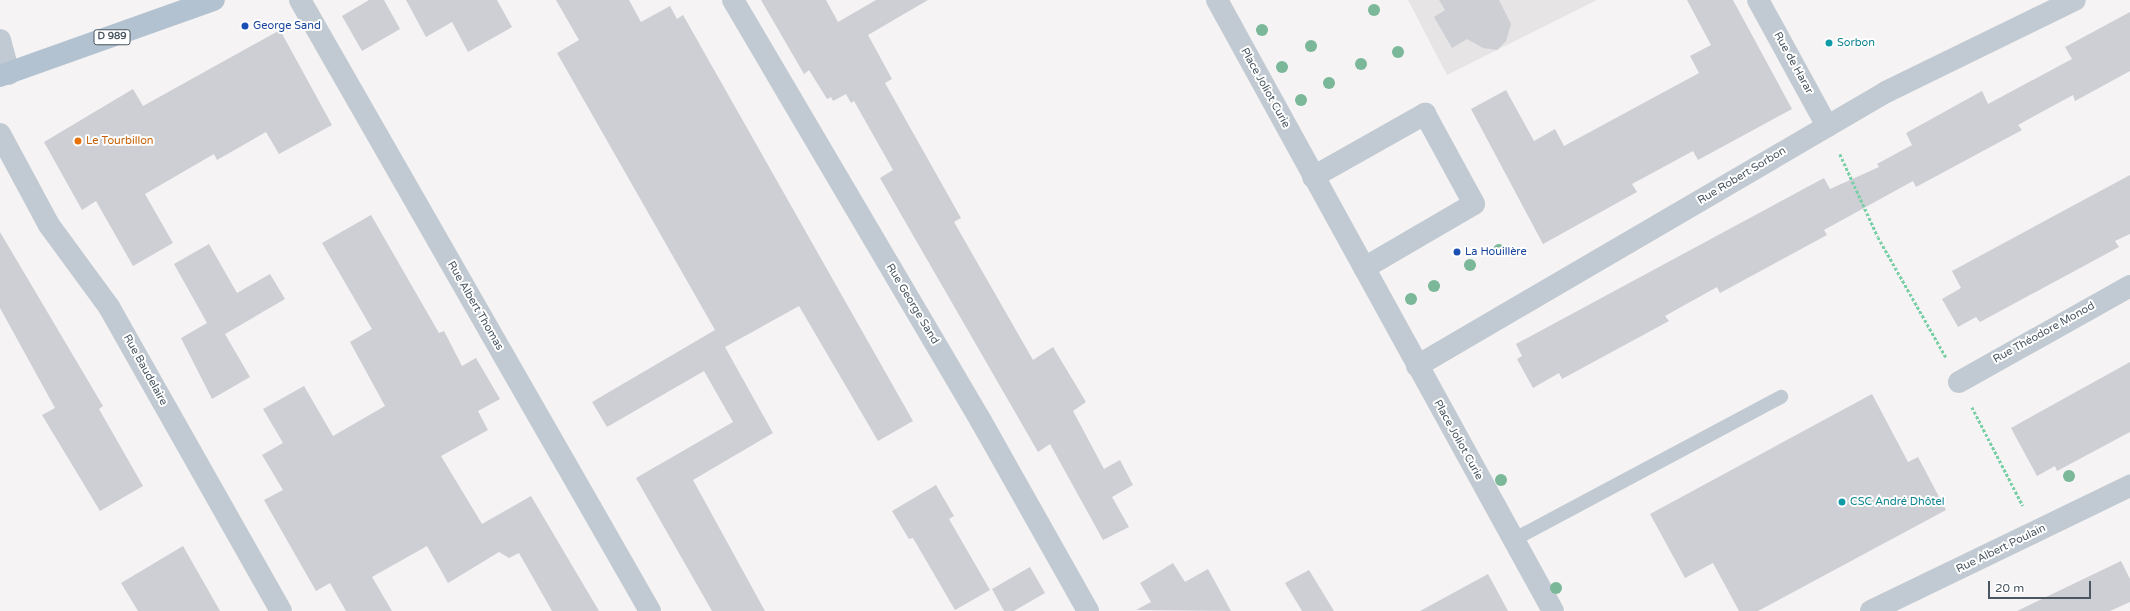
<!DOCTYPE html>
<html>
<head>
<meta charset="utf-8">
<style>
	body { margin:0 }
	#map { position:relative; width:2130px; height:611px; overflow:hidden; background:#f5f3f3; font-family:"Varela Round",sans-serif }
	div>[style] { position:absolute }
	.education>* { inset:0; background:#e6e4e5 }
	.building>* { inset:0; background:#cdcfd5 }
	.path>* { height:2.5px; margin-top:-1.25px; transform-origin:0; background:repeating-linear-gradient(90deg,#7ad0a6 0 3px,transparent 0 5px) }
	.service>* { height:14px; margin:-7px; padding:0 7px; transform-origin:7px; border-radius:7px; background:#c1cad2 }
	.minor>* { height:22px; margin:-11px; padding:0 11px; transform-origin:11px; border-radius:11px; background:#c1cad2 }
	.primary>* { height:22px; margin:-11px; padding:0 11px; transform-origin:11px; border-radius:11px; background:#b3c2d1 }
	.trees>* { width:12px; height:12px; margin:-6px; border-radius:50%; background:#7bb799 }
	.dots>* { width:11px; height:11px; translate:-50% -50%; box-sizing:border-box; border:2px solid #fff; border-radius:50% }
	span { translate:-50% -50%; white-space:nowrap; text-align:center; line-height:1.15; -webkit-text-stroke:4px #fff; paint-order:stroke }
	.shield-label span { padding:1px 3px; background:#fff; border:1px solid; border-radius:3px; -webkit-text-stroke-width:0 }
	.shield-label { font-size:10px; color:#4a5661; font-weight:700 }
	.transit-label { font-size:11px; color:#164399 }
	.left { translate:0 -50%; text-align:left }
	.culture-label { font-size:11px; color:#0d838f }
	.street-label { font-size:11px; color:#4a5661 }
	.food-label { font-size:11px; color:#c56008 }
	.scale { position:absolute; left:1988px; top:581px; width:103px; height:18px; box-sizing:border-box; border:2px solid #4a5661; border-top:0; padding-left:5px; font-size:12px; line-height:14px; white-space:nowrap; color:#4a5661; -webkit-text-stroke:3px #fff; paint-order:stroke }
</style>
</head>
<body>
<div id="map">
	<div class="education">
		<i style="clip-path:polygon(1408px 0,1597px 0,1447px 75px)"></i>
	</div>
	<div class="building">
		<i style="clip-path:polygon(369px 0,384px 0,400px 29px,362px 51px,342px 16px)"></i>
		<i style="clip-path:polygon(406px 0,497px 0,512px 27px,468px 52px,452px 22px,426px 37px)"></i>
		<i style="clip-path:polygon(556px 0,629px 0,641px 22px,670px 6px,677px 19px,683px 15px,913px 421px,878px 441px,799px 306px,725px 347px,773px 433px,693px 480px,765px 611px,712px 611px,636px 478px,733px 422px,704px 371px,607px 427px,592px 402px,715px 330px,557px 53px,579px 40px)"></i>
		<i style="clip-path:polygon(761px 0,826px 0,838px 22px,876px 0,928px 0,868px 35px,892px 79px,885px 83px,961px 218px,954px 222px,1033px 360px,1053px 347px,1086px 402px,1073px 411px,1104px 469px,1120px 460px,1133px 485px,1112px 497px,1129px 527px,1103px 540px,1050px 444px,1038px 452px,880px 178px,893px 170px,854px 101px,851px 103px,846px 94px,833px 101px,831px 97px,827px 99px,809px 70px,804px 74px)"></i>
		<i style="clip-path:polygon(1439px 0,1499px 0,1511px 24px,1506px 41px,1497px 50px,1483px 48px,1467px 39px,1452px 48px,1434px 17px,1445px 10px)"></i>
		<i style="clip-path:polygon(1687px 0,1733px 0,1792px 109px,1698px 160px,1693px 151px,1632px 184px,1637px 192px,1543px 244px,1471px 109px,1506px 90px,1534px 141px,1555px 129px,1564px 146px,1699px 73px,1690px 56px,1711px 45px)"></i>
		<i style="clip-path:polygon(2130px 12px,2130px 71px,2075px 101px,2073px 95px,2018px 125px,2022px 130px,1916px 187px,1913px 181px,1824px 230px,1827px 235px,1720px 293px,1717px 287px,1665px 316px,1669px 321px,1562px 379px,1559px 373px,1533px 388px,1517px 359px,1522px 356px,1516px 344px,1824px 178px,1830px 189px,1879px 167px,1877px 164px,1912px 145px,1906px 133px,1982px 91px,1988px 104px,2072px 59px,2065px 47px)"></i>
		<i style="clip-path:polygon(280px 30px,332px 125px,279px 154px,266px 132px,217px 160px,214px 154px,145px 194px,173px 243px,133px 266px,96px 201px,82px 210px,44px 142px,133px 89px,143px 106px)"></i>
		<i style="clip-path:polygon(2130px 175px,2130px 234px,2115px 241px,2119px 247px,1980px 322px,1976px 317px,1958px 327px,1942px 299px,1961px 288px,1952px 271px)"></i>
		<i style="clip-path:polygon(371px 215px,439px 333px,444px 331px,462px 366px,476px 358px,500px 399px,478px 411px,488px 430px,441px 456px,482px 524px,531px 496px,599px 611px,552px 611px,519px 553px,509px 558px,499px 552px,448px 583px,427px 546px,372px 577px,392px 611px,346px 611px,330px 583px,316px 591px,264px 500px,283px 490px,262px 455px,283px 443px,263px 409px,304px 386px,333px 436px,385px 406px,350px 342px,372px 329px,322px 243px)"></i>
		<i style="clip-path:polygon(0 232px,103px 406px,99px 409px,143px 486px,100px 511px,42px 415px,55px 408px,0 308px)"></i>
		<i style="clip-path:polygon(209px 244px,237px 293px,270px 274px,285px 299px,225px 334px,250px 377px,212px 399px,181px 338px,207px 323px,174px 264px)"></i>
		<i style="clip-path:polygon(2130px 362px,2130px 432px,2057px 471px,2055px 466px,2037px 476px,2011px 428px)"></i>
		<i style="clip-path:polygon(1872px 394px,1908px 462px,1918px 457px,1946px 510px,1758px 611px,1739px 611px,1713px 563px,1685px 578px,1650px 514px)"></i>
		<i style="clip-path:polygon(936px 485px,954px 516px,949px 519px,990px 590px,955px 610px,913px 538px,909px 539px,892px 511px)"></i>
		<i style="clip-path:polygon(183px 546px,220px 611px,138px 611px,121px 583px)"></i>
		<i style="clip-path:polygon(2121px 561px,2130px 579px,2130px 602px,2110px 611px,2017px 611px)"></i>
		<i style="clip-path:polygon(1173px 563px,1185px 582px,1208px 569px,1231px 611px,1136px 610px,1151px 602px,1140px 583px)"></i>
		<i style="clip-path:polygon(1030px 567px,1045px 593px,1014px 611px,1004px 611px,992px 589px)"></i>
		<i style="clip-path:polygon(1309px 570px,1334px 611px,1302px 611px,1285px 583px)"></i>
		<i style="clip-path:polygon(1488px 574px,1508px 611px,1420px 611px)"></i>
	</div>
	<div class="path">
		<i style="left:1840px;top:154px;width:91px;rotate:65.4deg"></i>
		<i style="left:1878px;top:237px;width:138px;rotate:60.5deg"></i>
		<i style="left:1972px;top:407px;width:111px;rotate:62.7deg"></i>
	</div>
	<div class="service">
		<i style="left:1513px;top:540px;width:304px;rotate:-28.1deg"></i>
	</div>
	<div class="minor">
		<i style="left:300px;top:0;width:704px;rotate:60.19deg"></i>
		<i style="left:733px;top:0;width:489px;rotate:59.5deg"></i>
		<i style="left:981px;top:421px;width:218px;rotate:60.6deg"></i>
		<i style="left:1217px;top:0;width:697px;rotate:61.19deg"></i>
		<i style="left:1758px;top:0;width:144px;rotate:61.3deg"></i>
		<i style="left:0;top:40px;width:35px;rotate:75deg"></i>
		<i style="left:0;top:134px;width:103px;rotate:61.7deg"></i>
		<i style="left:49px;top:225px;width:102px;rotate:53.8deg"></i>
		<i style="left:109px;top:307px;width:349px;rotate:60.5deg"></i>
		<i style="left:1313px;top:177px;width:129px;rotate:-29.4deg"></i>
		<i style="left:1425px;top:114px;width:102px;rotate:61.4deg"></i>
		<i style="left:1474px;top:204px;width:127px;rotate:149.8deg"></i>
		<i style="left:1417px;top:366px;width:543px;rotate:-30.29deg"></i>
		<i style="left:1886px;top:92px;width:210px;rotate:-26deg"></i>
		<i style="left:1959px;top:382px;width:196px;rotate:-29.3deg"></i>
		<i style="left:1871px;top:611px;width:288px;rotate:-25.8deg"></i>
	</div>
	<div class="primary">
		<i style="left:0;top:76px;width:227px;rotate:-19.6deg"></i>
	</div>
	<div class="trees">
		<i style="left:1374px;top:10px"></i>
		<i style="left:1262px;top:30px"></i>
		<i style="left:1311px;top:46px"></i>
		<i style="left:1398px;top:52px"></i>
		<i style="left:1361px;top:64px"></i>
		<i style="left:1282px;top:67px"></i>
		<i style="left:1329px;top:83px"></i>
		<i style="left:1301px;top:100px"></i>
		<i style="left:1499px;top:250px"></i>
		<i style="left:1470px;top:265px"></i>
		<i style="left:1434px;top:286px"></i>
		<i style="left:1411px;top:299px"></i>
		<i style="left:2069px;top:476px"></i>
		<i style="left:1501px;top:480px"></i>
		<i style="left:1556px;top:588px"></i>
	</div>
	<div class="dots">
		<i style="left:245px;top:26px;background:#1a4fb4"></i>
		<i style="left:1829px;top:43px;background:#0f9aa8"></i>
		<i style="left:78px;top:141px;background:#e8710a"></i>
		<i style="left:1457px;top:252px;background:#1a4fb4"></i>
		<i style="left:1842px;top:502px;background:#0f9aa8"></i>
	</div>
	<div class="shield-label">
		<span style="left:112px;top:37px">D 989</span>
	</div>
	<div class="transit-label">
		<span class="left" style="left:253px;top:26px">George Sand</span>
		<span class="left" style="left:1465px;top:252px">La Houillère</span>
	</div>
	<div class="culture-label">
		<span class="left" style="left:1837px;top:43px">Sorbon</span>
		<span class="left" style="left:1850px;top:502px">CSC André Dhôtel</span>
	</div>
	<div class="street-label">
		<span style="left:1793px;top:63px;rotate:61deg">Rue de Harar</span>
		<span style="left:1265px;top:88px;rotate:61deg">Place Joliot Curie</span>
		<span style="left:1742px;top:176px;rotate:-31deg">Rue Robert Sorbon</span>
		<span style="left:912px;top:304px;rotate:59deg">Rue George Sand</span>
		<span style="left:475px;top:306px;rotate:60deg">Rue Albert Thomas</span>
		<span style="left:2044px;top:333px;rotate:-29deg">Rue Théodore Monod</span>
		<span style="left:145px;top:370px;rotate:61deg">Rue Baudelaire</span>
		<span style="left:1458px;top:440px;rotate:61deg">Place Joliot Curie</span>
		<span style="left:2001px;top:549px;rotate:-26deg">Rue Albert Poulain</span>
	</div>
	<div class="food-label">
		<span class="left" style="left:86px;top:141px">Le Tourbillon</span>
	</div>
	<div class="scale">20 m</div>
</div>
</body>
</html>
